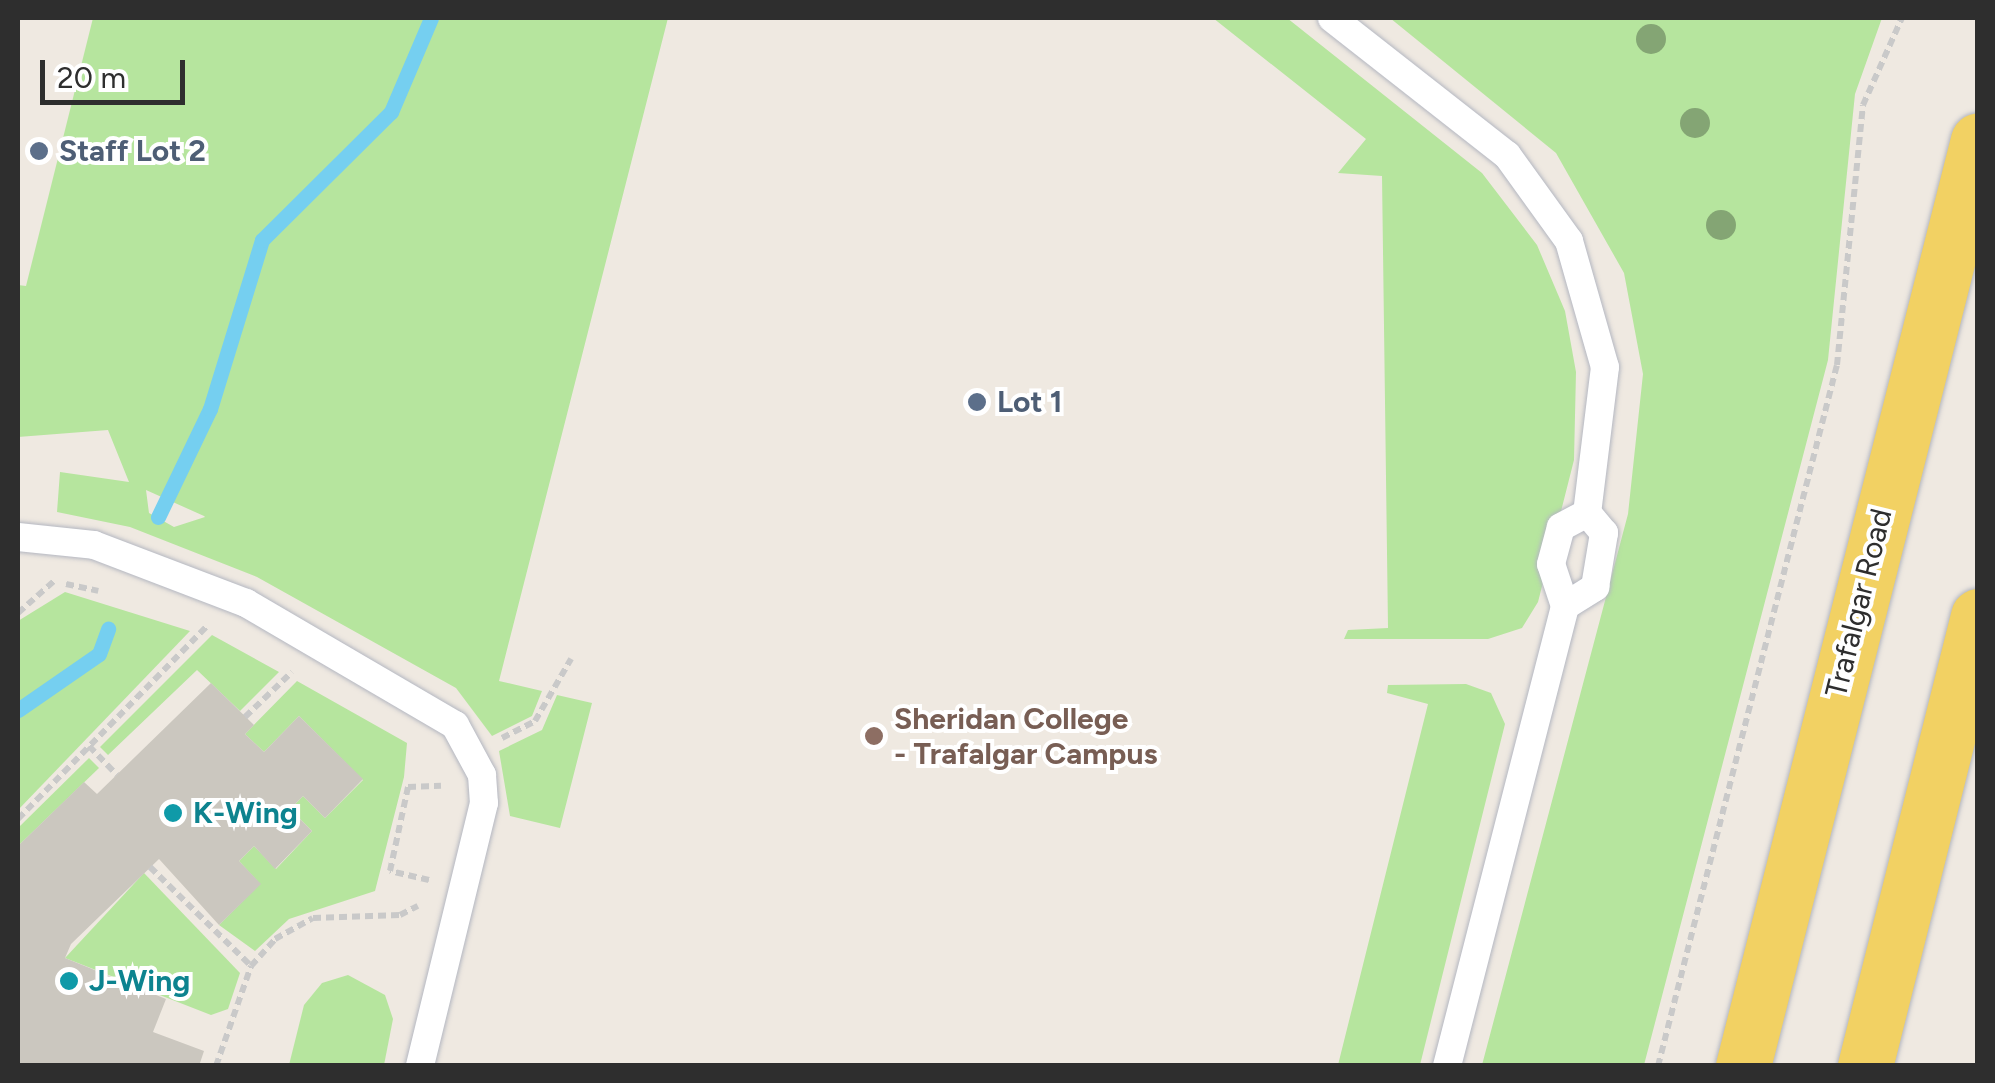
<!DOCTYPE html>
<html>
<head>
<meta charset="utf-8">
<style>
	body { margin:0 }
	#map { position:relative; width:1995px; height:1083px; overflow:hidden; background:#efe9e1; font-family:Figtree,sans-serif }
	div>[style] { position:absolute }
	.green>* { inset:0; background:#b6e59e }
	.stream>* { height:15px; margin:-7.5px; padding:0 7.5px; transform-origin:7.5px; border-radius:7.5px; background:#75cff0 }
	.building>* { inset:0; background:#cbc7bf }
	.path>* { height:6px; margin-top:-3px; transform-origin:0; background:repeating-linear-gradient(90deg,#c9c9c9 0 8px,transparent 0 13px) }
	.roads { filter:drop-shadow(0 0 2px #b4b7c1) drop-shadow(0 0 2px #b4b7c1) }
	.service>* { height:28px; margin:-14px; padding:0 14px; transform-origin:14px; border-radius:14px; background:#fff }
	.primary>* { height:55px; margin:-27.5px; padding:0 27.5px; transform-origin:27.5px; border-radius:27.5px; background:#f2d163 }
	.trees>* { width:30px; height:30px; margin:-15px; border-radius:50%; background:#84a574 }
	.dots>* { width:28px; height:28px; translate:-50% -50%; box-sizing:border-box; border:5px solid #fff; border-radius:50% }
	span { translate:-50% -50%; white-space:nowrap; text-align:center; line-height:1.15; -webkit-text-stroke:8px #fff; paint-order:stroke }
	.service-label { font-size:30px; color:#4e5e75; font-weight:700 }
	.left { translate:0 -50%; text-align:left }
	.street-label { font-size:30px; color:#2e2e2e }
	.education-label { font-size:30px; color:#785e54; font-weight:700 }
	.culture-label { font-size:30px; color:#0d838f; font-weight:700 }
	.frame { position:absolute; inset:0; border:20px solid #2e2e2e; pointer-events:none }
	.scale { position:absolute; left:40px; top:60px; width:145px; height:45px; box-sizing:border-box; border:5px solid #2e2e2e; border-top:0; padding-left:12px; font-size:30px; line-height:35px; white-space:nowrap; color:#2e2e2e; -webkit-text-stroke:8px #fff; paint-order:stroke }
</style>
</head>
<body>
<div id="map">
	<div class="green">
		<i style="clip-path:polygon(evenodd,93px 18px,668px 18px,499px 681px,542px 691px,532px 716px,492px 736px,456px 688px,257px 577px,130px 527px,57px 512px,60px 472px,129px 482px,108px 430px,18px 437px,18px 285px,26px 286px,93px 18px,146px 490px,204px 516px,205px 517px,174px 527px,149px 513px,146px 490px)"></i>
		<i style="clip-path:polygon(1213px 18px,1287px 18px,1482px 173px,1537px 245px,1565px 311px,1576px 372px,1574px 460px,1538px 602px,1522px 628px,1488px 639px,1344px 639px,1348px 630px,1388px 628px,1382px 176px,1338px 173px,1366px 139px)"></i>
		<i style="clip-path:polygon(1390px 18px,1882px 18px,1855px 94px,1828px 360px,1644px 1065px,1482px 1065px,1628px 514px,1643px 374px,1624px 273px,1556px 153px)"></i>
		<i style="clip-path:polygon(65px 592px,190px 631px,18px 810px,18px 621px)"></i>
		<i style="clip-path:polygon(212px 635px,279px 672px,240px 711px,197px 670px,108px 755px,100px 747px)"></i>
		<i style="clip-path:polygon(297px 681px,407px 743px,404px 777px,375px 891px,289px 919px,255px 951px,219px 925px,260px 884px,239px 861px,254px 846px,276px 869px,312px 831px,290px 809px,303px 796px,325px 818px,363px 780px,299px 716px,264px 752px,245px 734px)"></i>
		<i style="clip-path:polygon(1466px 684px,1491px 693px,1505px 724px,1420px 1065px,1338px 1065px,1428px 704px,1387px 693px,1388px 685px)"></i>
		<i style="clip-path:polygon(557px 695px,592px 703px,560px 828px,510px 816px,499px 751px,542px 730px)"></i>
		<i style="clip-path:polygon(89px 758px,99px 768px,18px 846px,18px 828px)"></i>
		<i style="clip-path:polygon(144px 873px,240px 973px,228px 1009px,211px 1015px,65px 958px)"></i>
		<i style="clip-path:polygon(348px 975px,385px 995px,393px 1019px,384px 1065px,289px 1065px,304px 1005px,322px 983px)"></i>
	</div>
	<div class="stream">
		<i style="left:158px;top:517px;width:120px;rotate:-64.3deg"></i>
		<i style="left:210px;top:409px;width:177px;rotate:-72.9deg"></i>
		<i style="left:262px;top:240px;width:182px;rotate:-44.8deg"></i>
		<i style="left:391px;top:112px;width:102px;rotate:-66.9deg"></i>
		<i style="left:18px;top:710px;width:98px;rotate:-34.7deg"></i>
		<i style="left:99px;top:654px;width:27px;rotate:-70deg"></i>
	</div>
	<div class="building">
		<i style="clip-path:polygon(211px 683px,254px 725px,245px 734px,264px 752px,299px 716px,363px 779px,325px 818px,303px 796px,290px 809px,312px 831px,275px 869px,254px 846px,239px 861px,261px 884px,219px 925px,159px 859px,71px 944px,65px 958px,166px 999px,153px 1032px,204px 1051px,199px 1066px,18px 1066px,18px 846px,84px 782px,97px 794px)"></i>
	</div>
	<div class="path">
		<i style="left:66px;top:584px;width:33px;rotate:12deg"></i>
		<i style="left:18px;top:613px;width:48px;rotate:-41.6deg"></i>
		<i style="left:245px;top:717px;width:65px;rotate:-43.8deg"></i>
		<i style="left:502px;top:738px;width:37px;rotate:-27deg"></i>
		<i style="left:535px;top:721px;width:72px;rotate:-59.9deg"></i>
		<i style="left:89px;top:746px;width:40px;rotate:46deg"></i>
		<i style="left:18px;top:819px;width:270px;rotate:-45.6deg"></i>
		<i style="left:150px;top:867px;width:141px;rotate:44.4deg"></i>
		<i style="left:429px;top:880px;width:40px;rotate:-167deg"></i>
		<i style="left:390px;top:871px;width:86px;rotate:-77.9deg"></i>
		<i style="left:408px;top:787px;width:33px;rotate:-2deg"></i>
		<i style="left:216px;top:1066px;width:106px;rotate:-70.7deg"></i>
		<i style="left:251px;top:966px;width:36px;rotate:-48deg"></i>
		<i style="left:275px;top:939px;width:43px;rotate:-28.9deg"></i>
		<i style="left:313px;top:918px;width:87px;rotate:-2deg"></i>
		<i style="left:400px;top:915px;width:20px;rotate:-27deg"></i>
		<i style="left:1658px;top:1066px;width:723px;rotate:-75.68deg"></i>
		<i style="left:1837px;top:365px;width:261px;rotate:-84.3deg"></i>
		<i style="left:1863px;top:105px;width:95px;rotate:-65.9deg"></i>
	</div>
	<div class="roads">
		<div class="service">
			<i style="left:1332px;top:18px;width:222px;rotate:38.1deg"></i>
			<i style="left:1507px;top:155px;width:106px;rotate:54.2deg"></i>
			<i style="left:1569px;top:241px;width:131px;rotate:74.1deg"></i>
			<i style="left:1605px;top:367px;width:147px;rotate:97deg"></i>
			<i style="left:18px;top:537px;width:76px;rotate:6deg"></i>
			<i style="left:94px;top:545px;width:163px;rotate:20.9deg"></i>
			<i style="left:246px;top:603px;width:242px;rotate:30.3deg"></i>
			<i style="left:455px;top:725px;width:57px;rotate:61.6deg"></i>
			<i style="left:482px;top:775px;width:28px;rotate:86deg"></i>
			<i style="left:484px;top:803px;width:271px;rotate:103.7deg"></i>
			<i style="left:1565px;top:606px;width:36px;rotate:-32deg"></i>
			<i style="left:1595px;top:587px;width:55px;rotate:-80.5deg"></i>
			<i style="left:1604px;top:533px;width:26px;rotate:-130deg"></i>
			<i style="left:1447px;top:1066px;width:475px;rotate:-75.6deg"></i>
			<i style="left:1565px;top:606px;width:44px;rotate:-108.4deg"></i>
			<i style="left:1551px;top:564px;width:38px;rotate:-75deg"></i>
			<i style="left:1561px;top:527px;width:30px;rotate:-28deg"></i>
		</div>
		<div class="primary">
			<i style="left:1743px;top:1066px;width:955px;rotate:-75.76deg"></i>
			<i style="left:1865px;top:1066px;width:464px;rotate:-75.9deg"></i>
		</div>
	</div>
	<div class="trees">
		<i style="left:1651px;top:39px"></i>
		<i style="left:1695px;top:123px"></i>
		<i style="left:1721px;top:225px"></i>
	</div>
	<div class="dots">
		<i style="left:39px;top:151px;background:#5c6f8a"></i>
		<i style="left:977px;top:402px;background:#5c6f8a"></i>
		<i style="left:874px;top:736px;background:#8d6e63"></i>
		<i style="left:173px;top:813px;background:#0f9aa8"></i>
		<i style="left:69px;top:981px;background:#0f9aa8"></i>
	</div>
	<div class="service-label">
		<span class="left" style="left:59px;top:151px">Staff Lot 2</span>
		<span class="left" style="left:997px;top:402px">Lot 1</span>
	</div>
	<div class="street-label">
		<span style="left:1859px;top:603px;rotate:-76deg">Trafalgar Road</span>
	</div>
	<div class="education-label">
		<span class="left" style="left:894px;top:736px">Sheridan College<br>- Trafalgar Campus</span>
	</div>
	<div class="culture-label">
		<span class="left" style="left:193px;top:813px">K-Wing</span>
		<span class="left" style="left:89px;top:981px">J-Wing</span>
	</div>
	<div class="frame"></div>
	<div class="scale">20 m</div>
</div>
</body>
</html>
